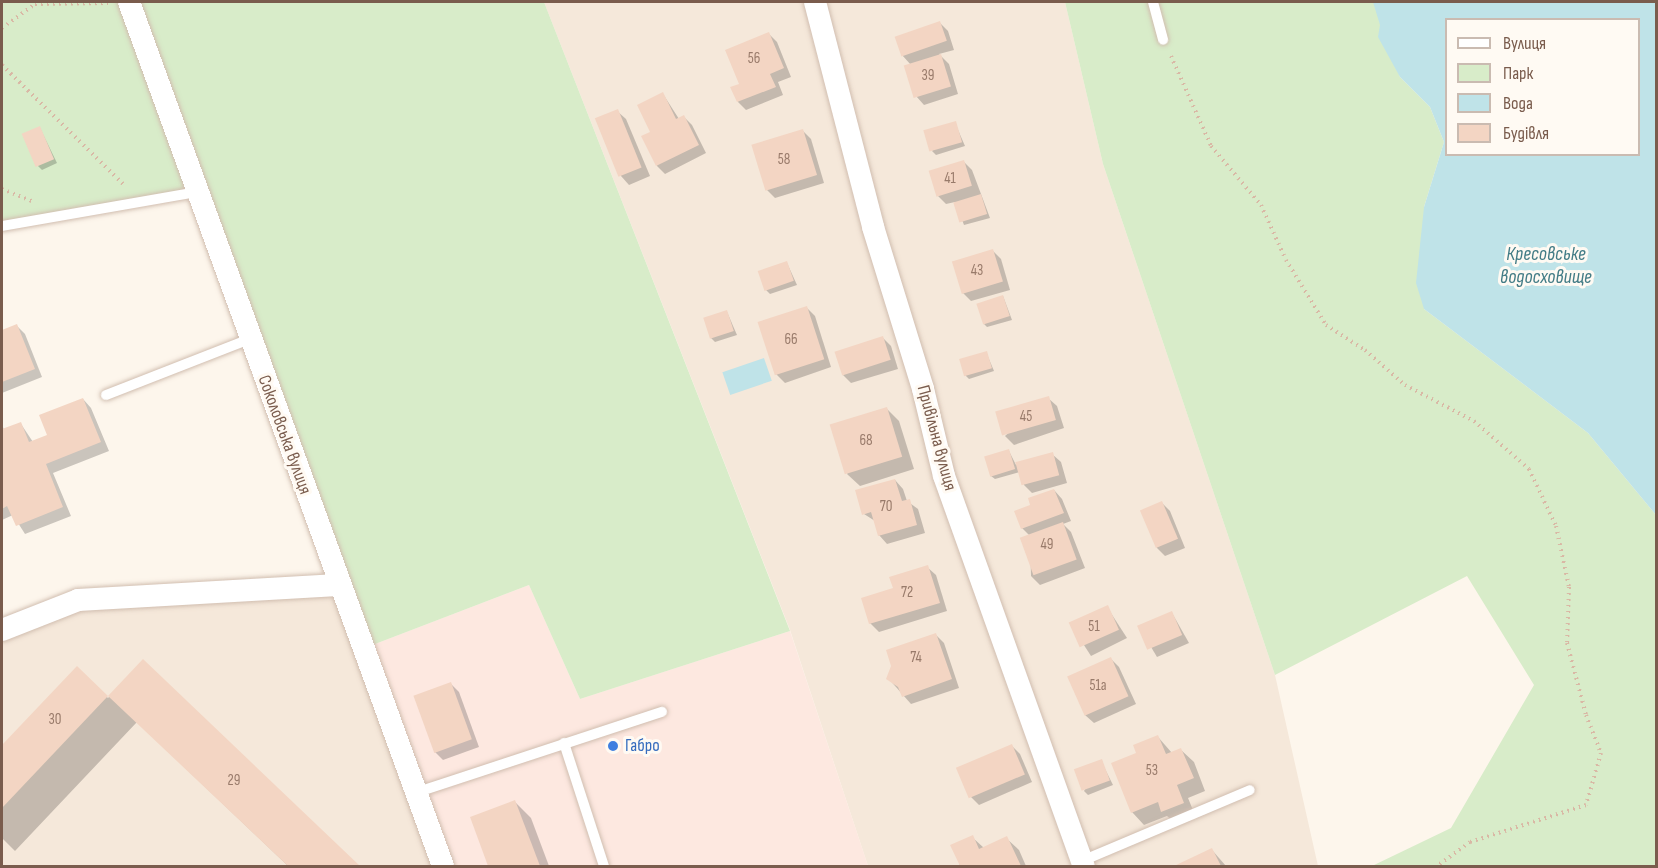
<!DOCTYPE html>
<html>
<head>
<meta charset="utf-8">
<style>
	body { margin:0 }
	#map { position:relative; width:1658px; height:868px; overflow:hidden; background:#fdf6ec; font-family:"Sofia Sans Condensed",sans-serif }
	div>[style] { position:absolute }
	.residential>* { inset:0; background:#f5e8da }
	.commercial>* { inset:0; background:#fde8e0 }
	.green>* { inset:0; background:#d8ecc9 }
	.water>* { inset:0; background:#bfe3e8; transform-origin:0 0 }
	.shadow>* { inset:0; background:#0003 }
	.building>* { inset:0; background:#f3d5c3; transform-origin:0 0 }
	.path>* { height:4px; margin-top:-2px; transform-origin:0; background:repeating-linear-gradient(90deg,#d9b8a5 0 1.5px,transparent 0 6px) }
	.roads { filter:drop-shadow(0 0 2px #d1beb0) drop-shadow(0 0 2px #d1beb0) }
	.lane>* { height:10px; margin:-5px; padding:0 5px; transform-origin:5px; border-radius:5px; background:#fff }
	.street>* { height:22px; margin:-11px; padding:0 11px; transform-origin:11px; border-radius:11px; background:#fff }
	.dots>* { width:16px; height:16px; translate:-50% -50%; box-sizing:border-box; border:3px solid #fffaf3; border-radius:50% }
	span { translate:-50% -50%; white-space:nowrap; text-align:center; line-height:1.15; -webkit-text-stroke:6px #fffaf3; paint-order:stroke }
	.number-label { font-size:15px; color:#987a6a }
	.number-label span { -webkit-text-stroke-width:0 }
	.street-label { font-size:18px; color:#7a5c4d }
	.shop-label { font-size:18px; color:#366cbe }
	.left { translate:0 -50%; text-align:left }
	.water-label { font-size:20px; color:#437c86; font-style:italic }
	.frame { position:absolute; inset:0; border:3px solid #7a5c4d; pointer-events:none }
	.legend { position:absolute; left:1445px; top:18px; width:195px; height:138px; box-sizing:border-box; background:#fffaf3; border:2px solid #cabbb1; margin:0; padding:8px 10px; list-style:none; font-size:18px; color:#7a5c4d }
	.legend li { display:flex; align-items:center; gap:12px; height:30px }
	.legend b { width:30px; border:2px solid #cabbb1 }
</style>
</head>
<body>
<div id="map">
	<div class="residential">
		<i style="clip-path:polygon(544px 2px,1065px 2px,1103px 164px,1275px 675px,1318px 866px,868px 866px,790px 630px)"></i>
		<i style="clip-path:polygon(338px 585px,443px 866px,2px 866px,2px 630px,78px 600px)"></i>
	</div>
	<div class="commercial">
		<i style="clip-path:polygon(529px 585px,580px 699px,790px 631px,868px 866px,443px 866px,362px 649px)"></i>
	</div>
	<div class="green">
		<i style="clip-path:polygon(2px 2px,544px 2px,790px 631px,580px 699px,529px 585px,362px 649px,197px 192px,2px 228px)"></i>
		<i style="clip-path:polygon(1065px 2px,1373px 2px,1376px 5px,1400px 77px,1430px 107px,1444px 142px,1424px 207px,1424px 309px,1588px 433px,1656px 515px,1656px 866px,1372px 866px,1451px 828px,1534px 685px,1467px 576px,1275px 675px,1103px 164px)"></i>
	</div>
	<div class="water">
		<i style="clip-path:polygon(evenodd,1373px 2px,1656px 2px,1656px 515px,1588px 433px,1424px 309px,1416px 283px,1424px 207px,1444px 142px,1430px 107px,1400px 77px,1378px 37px,1380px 25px,1373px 2px,1446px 20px,1638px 20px,1638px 154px,1446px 154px,1446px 20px)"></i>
		<i style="left:764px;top:358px;width:24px;height:44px;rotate:71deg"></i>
	</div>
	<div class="shadow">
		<i style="clip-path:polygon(940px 23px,948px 31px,954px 50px,939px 54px,949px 64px,958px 94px,924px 105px,916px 96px,911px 65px,902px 55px)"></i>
		<i style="clip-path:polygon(769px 34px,777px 42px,791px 77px,778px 82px,783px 95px,746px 110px,738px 102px,741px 85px)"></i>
		<i style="clip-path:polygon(663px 94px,679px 119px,684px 117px,692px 125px,706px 153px,665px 174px,657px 166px)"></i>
		<i style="clip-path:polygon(617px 111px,626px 119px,650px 176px,629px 185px,621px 176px)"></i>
		<i style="clip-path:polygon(955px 123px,965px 146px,936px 155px,932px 151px)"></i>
		<i style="clip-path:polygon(40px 128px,57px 163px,42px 170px,38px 166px)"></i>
		<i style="clip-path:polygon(803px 131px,811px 139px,824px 183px,775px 198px,767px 190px)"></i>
		<i style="clip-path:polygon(964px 162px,972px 170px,990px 218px,964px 225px,955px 202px,946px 204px,938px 196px)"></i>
		<i style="clip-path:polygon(993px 251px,1001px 259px,1010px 290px,971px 301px,963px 293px)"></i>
		<i style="clip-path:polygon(787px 263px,797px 285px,770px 294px,766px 290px)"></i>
		<i style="clip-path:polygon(1003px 296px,1012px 320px,987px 327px,984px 324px)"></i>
		<i style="clip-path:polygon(806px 307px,815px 316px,831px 367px,785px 383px,776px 374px)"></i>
		<i style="clip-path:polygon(727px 312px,737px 335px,715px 342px,711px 338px)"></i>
		<i style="clip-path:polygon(17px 326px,25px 334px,42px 377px,2px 393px,2px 332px)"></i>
		<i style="clip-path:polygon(883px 338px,891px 346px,898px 369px,851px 383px,843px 375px)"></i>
		<i style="clip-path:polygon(986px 352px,994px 371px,969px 379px,965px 375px)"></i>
		<i style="clip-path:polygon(1048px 398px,1057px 406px,1064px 428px,1014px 445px,1005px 436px)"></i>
		<i style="clip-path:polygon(83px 399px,91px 408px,109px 451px,53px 473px,71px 516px,25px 534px,13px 515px,2px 520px,2px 424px,4px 430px,21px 424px,33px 442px,49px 436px)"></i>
		<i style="clip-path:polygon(886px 408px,899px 421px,914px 469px,860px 486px,847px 474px)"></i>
		<i style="clip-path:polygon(1009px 451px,1016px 465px,1052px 454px,1061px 462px,1067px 483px,1032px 493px,1024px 485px,1020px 472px,995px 479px,991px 476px)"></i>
		<i style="clip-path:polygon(895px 480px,903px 489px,907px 501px,918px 509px,925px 533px,887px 544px,879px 535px,875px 521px,864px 514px)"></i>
		<i style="clip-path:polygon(1054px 490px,1062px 499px,1071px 521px,1063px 524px,1071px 532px,1085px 568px,1040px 585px,1031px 576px,1030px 536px,1022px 528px,1032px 506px)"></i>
		<i style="clip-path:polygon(1162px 503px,1170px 511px,1185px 548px,1165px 556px,1157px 548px,1142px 511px)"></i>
		<i style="clip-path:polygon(927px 567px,936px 575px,947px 611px,879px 632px,870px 623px)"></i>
		<i style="clip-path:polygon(1107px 607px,1127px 638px,1091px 656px,1071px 625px)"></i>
		<i style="clip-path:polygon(1172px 613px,1189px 643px,1157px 657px,1139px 627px)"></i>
		<i style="clip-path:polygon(935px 634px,944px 643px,959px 688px,911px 704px,888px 678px)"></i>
		<i style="clip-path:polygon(1111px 659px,1119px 667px,1136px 704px,1094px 723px,1085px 715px)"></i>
		<i style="clip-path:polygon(143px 661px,358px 866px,288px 866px,137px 722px,15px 851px,2px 838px,2px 747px,77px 668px,108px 698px)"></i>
		<i style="clip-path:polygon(451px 684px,459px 692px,479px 747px,443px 760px,435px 752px)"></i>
		<i style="clip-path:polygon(1158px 737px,1172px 753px,1181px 750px,1194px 762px,1205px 791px,1188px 798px,1195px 815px,1175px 823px,1167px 816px,1144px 825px,1132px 812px,1138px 754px)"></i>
		<i style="clip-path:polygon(1012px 746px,1020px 754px,1032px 782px,979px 805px,971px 797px)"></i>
		<i style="clip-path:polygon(1101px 761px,1113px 785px,1088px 795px,1084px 791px)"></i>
		<i style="clip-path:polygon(515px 802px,531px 818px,549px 866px,490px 866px,472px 818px)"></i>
		<i style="clip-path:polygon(972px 837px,984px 848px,1006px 838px,1019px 850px,1026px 866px,959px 866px)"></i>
		<i style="clip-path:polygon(1212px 850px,1226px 866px,1178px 866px)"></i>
	</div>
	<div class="building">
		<i style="left:940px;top:21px;width:21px;height:48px;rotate:71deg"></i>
		<i style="clip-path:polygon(769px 32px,784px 68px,770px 74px,776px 87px,737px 102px,730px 87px,739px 84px,725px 50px)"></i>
		<i style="left:941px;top:54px;width:34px;height:39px;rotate:73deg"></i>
		<i style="clip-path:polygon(663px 92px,676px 119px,684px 115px,699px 145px,656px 166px,641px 136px,650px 132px,637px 105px)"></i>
		<i style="left:618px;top:109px;width:63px;height:25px;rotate:68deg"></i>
		<i style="left:956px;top:121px;width:22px;height:34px;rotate:74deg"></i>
		<i style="left:40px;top:126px;width:36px;height:20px;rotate:67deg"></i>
		<i style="left:803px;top:129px;width:48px;height:54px;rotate:73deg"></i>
		<i style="left:964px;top:160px;width:27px;height:37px;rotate:73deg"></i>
		<i style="left:981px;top:194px;width:21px;height:29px;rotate:73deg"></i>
		<i style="left:993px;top:249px;width:34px;height:43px;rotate:73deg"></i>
		<i style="left:787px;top:261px;width:21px;height:31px;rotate:71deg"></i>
		<i style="left:1003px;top:295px;width:22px;height:28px;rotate:72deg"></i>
		<i style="left:807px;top:306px;width:56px;height:52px;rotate:72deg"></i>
		<i style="left:727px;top:310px;width:22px;height:25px;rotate:72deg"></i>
		<i style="clip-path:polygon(17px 324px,35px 369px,2px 382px,2px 330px)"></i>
		<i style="left:883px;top:336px;width:25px;height:51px;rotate:72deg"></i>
		<i style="left:987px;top:351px;width:18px;height:29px;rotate:74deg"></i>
		<i style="left:1049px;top:396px;width:25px;height:56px;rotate:74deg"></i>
		<i style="clip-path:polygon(83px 398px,101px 442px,46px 464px,63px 507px,16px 526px,7px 506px,2px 509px,2px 429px,21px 422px,29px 442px,47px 435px,39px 415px)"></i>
		<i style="left:887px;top:407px;width:52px;height:60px;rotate:73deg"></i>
		<i style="left:1009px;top:449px;width:21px;height:26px;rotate:73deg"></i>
		<i style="left:1053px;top:452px;width:24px;height:39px;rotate:75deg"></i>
		<i style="clip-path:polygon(895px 479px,902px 501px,910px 499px,917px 525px,878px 536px,871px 512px,862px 515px,855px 490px)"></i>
		<i style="clip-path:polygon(1054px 489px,1064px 513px,1021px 529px,1014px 511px,1030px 505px,1028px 498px)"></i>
		<i style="left:1162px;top:501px;width:41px;height:24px;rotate:67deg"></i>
		<i style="left:1063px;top:522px;width:40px;height:46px;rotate:70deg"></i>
		<i style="clip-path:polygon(928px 565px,940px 603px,869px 624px,861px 598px,893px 588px,889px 577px)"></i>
		<i style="left:1108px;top:605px;width:27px;height:43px;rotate:66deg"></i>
		<i style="left:1172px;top:611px;width:26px;height:38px;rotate:67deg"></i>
		<i style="clip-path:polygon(936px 633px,952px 679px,902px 697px,898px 687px,886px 679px,891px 666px,886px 650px)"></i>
		<i style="left:1111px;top:657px;width:43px;height:48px;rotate:66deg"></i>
		<i style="clip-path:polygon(143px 659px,360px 866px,288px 866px,108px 696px)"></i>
		<i style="clip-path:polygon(77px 666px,108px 696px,2px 808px,2px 745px)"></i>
		<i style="left:451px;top:682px;width:61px;height:40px;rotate:70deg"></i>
		<i style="clip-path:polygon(1158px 735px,1166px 754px,1181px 748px,1194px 778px,1177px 785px,1184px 803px,1161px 812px,1158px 802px,1131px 813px,1111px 763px,1136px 753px,1133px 745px)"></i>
		<i style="left:1012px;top:744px;width:33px;height:61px;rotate:67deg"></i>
		<i style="left:1102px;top:759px;width:23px;height:30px;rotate:70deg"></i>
		<i style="clip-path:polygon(515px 800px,540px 866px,488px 866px,470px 817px)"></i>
		<i style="clip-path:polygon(973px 835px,979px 849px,1007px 836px,1021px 866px,960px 866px,950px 845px)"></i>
		<i style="clip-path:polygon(1212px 848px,1221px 866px,1174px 866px)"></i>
	</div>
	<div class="path">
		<i style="left:2px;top:28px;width:41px;rotate:-36deg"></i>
		<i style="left:35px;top:4px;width:73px;rotate:-0.8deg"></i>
		<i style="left:1171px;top:56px;width:98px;rotate:66deg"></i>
		<i style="left:1211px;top:146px;width:77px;rotate:49.7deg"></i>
		<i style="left:1261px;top:205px;width:60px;rotate:65.6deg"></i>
		<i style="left:1286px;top:260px;width:76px;rotate:58.4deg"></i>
		<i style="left:1326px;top:325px;width:46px;rotate:32.7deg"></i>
		<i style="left:1365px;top:350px;width:53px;rotate:41.2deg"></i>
		<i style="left:1405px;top:385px;width:78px;rotate:27.6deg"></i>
		<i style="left:1474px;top:421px;width:73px;rotate:41.1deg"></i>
		<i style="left:1529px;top:469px;width:63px;rotate:64.7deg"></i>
		<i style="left:1556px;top:526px;width:62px;rotate:78deg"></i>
		<i style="left:1569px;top:587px;width:56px;rotate:92deg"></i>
		<i style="left:1567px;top:643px;width:74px;rotate:75.2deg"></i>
		<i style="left:1586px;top:715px;width:41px;rotate:68.5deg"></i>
		<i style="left:1601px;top:753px;width:54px;rotate:106.1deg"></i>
		<i style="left:1586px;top:805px;width:122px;rotate:162.3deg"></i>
		<i style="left:1470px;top:842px;width:41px;rotate:144deg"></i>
		<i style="left:2px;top:65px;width:173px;rotate:44.5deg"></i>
		<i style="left:2px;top:189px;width:35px;rotate:22deg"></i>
	</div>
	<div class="roads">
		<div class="lane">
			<i style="left:1153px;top:2px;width:39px;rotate:75deg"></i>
			<i style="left:2px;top:226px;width:198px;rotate:-9.9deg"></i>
			<i style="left:106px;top:395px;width:155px;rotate:-21.3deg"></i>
			<i style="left:564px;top:743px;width:129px;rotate:72deg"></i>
			<i style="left:415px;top:793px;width:260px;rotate:-18.2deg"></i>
			<i style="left:1082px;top:861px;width:182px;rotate:-22.9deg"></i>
		</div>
		<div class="street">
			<i style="left:129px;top:2px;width:919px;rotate:70.03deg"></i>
			<i style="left:815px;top:2px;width:232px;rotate:75.5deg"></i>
			<i style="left:873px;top:227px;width:170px;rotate:72.8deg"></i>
			<i style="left:923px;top:389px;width:89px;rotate:76.4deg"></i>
			<i style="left:944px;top:476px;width:414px;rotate:70.3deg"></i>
			<i style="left:2px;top:630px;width:82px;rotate:-21.5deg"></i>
			<i style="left:78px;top:600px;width:260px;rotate:-3.3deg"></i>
		</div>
	</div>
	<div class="dots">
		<i style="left:613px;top:746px;background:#3f7fe0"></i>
	</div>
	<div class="number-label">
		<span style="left:754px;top:59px">56</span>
		<span style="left:928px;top:76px">39</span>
		<span style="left:784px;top:160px">58</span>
		<span style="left:950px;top:179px">41</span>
		<span style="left:977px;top:271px">43</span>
		<span style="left:791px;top:340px">66</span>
		<span style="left:1026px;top:417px">45</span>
		<span style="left:866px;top:441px">68</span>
		<span style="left:886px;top:507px">70</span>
		<span style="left:1047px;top:545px">49</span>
		<span style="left:907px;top:593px">72</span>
		<span style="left:1094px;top:627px">51</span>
		<span style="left:916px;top:658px">74</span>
		<span style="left:1098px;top:686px">51а</span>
		<span style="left:55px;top:720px">30</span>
		<span style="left:1152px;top:771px">53</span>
		<span style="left:234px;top:781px">29</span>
	</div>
	<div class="street-label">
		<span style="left:284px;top:435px;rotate:70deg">Соколовська вулиця</span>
		<span style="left:936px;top:438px;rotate:75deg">Привільна вулиця</span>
	</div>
	<div class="shop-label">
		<span class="left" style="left:625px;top:746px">Габро</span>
	</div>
	<div class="water-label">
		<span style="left:1546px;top:266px">Кресовське<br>водосховище</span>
	</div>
	<div class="frame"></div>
	<ul class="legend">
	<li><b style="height:8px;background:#fff"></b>Вулиця</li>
	<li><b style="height:16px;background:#d8ecc9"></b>Парк</li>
	<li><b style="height:16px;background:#bfe3e8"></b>Вода</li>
	<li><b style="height:16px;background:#f3d5c3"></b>Будівля</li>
	</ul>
</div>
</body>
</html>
